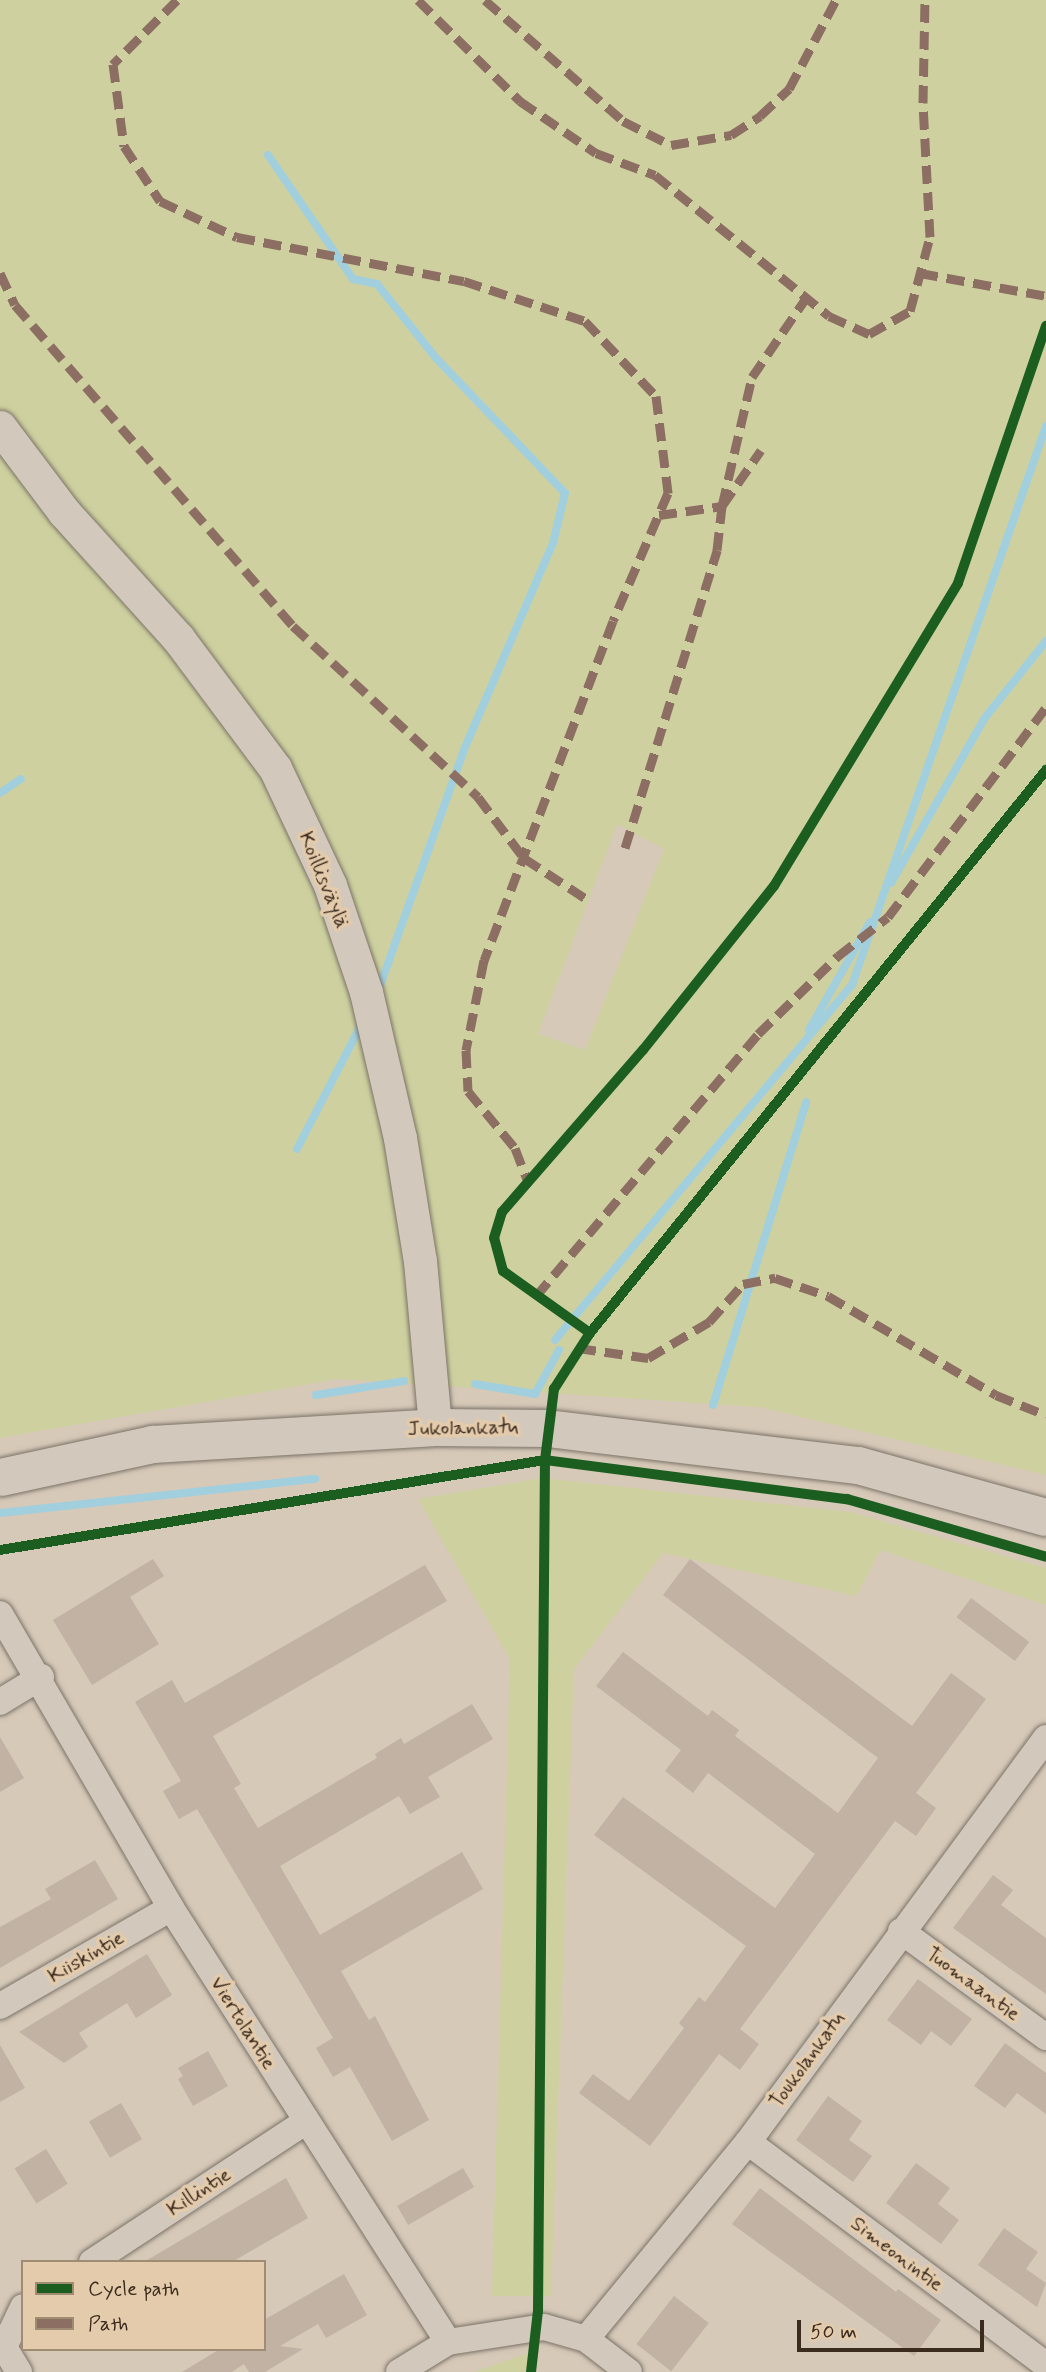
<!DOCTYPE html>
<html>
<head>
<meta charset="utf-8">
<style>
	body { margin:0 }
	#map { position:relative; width:1046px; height:2372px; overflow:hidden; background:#d6c9b8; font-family:Mynerve,sans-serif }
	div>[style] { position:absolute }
	.green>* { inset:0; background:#ced19f }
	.stream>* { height:8px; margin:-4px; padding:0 4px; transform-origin:4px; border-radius:4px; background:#a2cfdd }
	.building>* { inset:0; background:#c1b2a4; transform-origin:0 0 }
	.roads { filter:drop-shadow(0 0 2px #7c7368) drop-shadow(0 0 2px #7c7368) }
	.minor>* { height:26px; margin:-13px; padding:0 13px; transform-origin:13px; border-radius:13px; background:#d2c8bc }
	.tertiary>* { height:33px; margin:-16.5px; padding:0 16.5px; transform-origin:16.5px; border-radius:16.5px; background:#d2c8bc }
	.secondary>* { height:37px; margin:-18.5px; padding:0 18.5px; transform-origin:18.5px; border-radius:18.5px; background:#d2c8bc }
	.quiet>* { height:9px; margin-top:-4.5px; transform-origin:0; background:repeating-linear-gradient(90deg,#8d6e63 0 18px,transparent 0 27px) }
	.cycleway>* { height:10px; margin:-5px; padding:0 5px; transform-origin:5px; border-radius:5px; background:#1b5e20 }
	span { translate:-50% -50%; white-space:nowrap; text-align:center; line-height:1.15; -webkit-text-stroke:7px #e3cbab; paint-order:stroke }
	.street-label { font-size:21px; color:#3b2a1e }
	.legend { position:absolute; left:21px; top:2260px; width:245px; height:91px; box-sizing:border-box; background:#e3cbab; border:2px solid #a08b73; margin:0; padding:9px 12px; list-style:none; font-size:21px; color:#3b2a1e }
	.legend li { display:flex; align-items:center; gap:14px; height:35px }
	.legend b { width:35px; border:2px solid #a08b73 }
	.scale { position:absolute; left:797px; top:2320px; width:187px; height:32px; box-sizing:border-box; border:4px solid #3b2a1e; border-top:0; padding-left:9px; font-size:21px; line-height:24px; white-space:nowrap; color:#3b2a1e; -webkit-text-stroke:5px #e3cbab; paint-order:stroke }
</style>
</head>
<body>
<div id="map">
	<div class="green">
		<i style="clip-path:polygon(evenodd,0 0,1046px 0,1046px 1475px,759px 1407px,338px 1379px,0 1438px,0 0,617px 824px,664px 849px,585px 1050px,538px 1034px,617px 824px)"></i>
		<i style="clip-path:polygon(542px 1478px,850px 1512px,1046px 1568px,1046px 1605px,881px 1550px,856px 1596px,663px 1553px,574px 1669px,551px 2296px,492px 2296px,510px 1659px,418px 1499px)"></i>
		<i style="clip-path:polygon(532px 2352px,528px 2372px,473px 2372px,488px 2367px)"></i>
	</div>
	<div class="stream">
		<i style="left:268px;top:155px;width:150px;rotate:55.6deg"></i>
		<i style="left:353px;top:279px;width:25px;rotate:12deg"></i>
		<i style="left:377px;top:284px;width:93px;rotate:51.5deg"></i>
		<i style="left:435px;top:357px;width:188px;rotate:46.3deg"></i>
		<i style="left:565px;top:493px;width:51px;rotate:103.5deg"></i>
		<i style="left:553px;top:543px;width:225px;rotate:113.3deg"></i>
		<i style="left:464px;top:750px;width:254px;rotate:109.6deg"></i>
		<i style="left:0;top:793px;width:25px;rotate:-34deg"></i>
		<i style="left:891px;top:883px;width:189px;rotate:-60.4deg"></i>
		<i style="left:984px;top:719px;width:100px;rotate:-51.5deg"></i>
		<i style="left:809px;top:1030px;width:124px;rotate:-60.5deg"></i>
		<i style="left:297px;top:1149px;width:140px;rotate:-62.7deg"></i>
		<i style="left:555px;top:1340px;width:463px;rotate:-50.1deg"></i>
		<i style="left:852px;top:985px;width:592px;rotate:-70.86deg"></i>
		<i style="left:475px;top:1384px;width:61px;rotate:9.5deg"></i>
		<i style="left:535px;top:1394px;width:50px;rotate:-61.4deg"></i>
		<i style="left:316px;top:1395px;width:89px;rotate:-9deg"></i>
		<i style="left:713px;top:1405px;width:317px;rotate:-72.9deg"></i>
		<i style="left:0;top:1513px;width:317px;rotate:-6.2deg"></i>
	</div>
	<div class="building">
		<i style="clip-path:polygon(153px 1559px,164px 1576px,130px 1597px,159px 1644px,92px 1685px,53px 1620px)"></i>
		<i style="clip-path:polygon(690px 1559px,912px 1726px,951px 1673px,986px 1699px,916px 1793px,936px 1808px,916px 1836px,895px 1821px,740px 2029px,759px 2044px,740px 2070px,719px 2054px,650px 2146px,579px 2093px,593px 2074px,629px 2101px,684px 2028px,679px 2023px,699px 1997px,705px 2002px,746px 1946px,594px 1835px,623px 1797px,775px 1908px,815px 1854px,708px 1773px,693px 1793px,665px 1771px,681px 1750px,596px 1686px,623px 1652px,708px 1716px,712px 1710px,739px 1730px,735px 1736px,838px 1813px,878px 1758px,663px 1595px)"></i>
		<i style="clip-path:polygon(425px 1565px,447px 1601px,213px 1736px,241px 1784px,234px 1788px,258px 1828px,377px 1758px,375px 1754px,401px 1738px,404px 1744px,472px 1704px,493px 1739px,428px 1777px,440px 1797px,410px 1814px,399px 1796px,280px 1866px,320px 1935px,462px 1852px,483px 1889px,341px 1971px,369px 2020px,375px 2016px,429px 2120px,392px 2141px,350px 2067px,333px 2077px,316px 2048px,333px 2038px,197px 1809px,179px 1819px,163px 1791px,181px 1781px,135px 1702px,172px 1680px,185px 1703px)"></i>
		<i style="left:971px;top:1598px;width:73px;height:24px;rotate:37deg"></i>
		<i style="clip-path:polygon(0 1737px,24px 1778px,0 1792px)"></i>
		<i style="clip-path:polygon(95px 1860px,118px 1899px,0 1968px,0 1927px,51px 1899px,45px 1889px)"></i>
		<i style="clip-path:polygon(993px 1875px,1013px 1890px,1001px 1905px,1046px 1938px,1046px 1994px,953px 1928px)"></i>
		<i style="clip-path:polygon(147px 1954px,172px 1995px,136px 2018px,127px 2003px,79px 2033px,88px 2047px,64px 2063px,19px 2032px)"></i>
		<i style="clip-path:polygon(918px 1979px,972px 2019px,951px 2046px,931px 2031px,921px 2045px,887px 2020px)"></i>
		<i style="clip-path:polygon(1005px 2043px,1046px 2073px,1046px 2114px,1017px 2093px,1005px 2108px,974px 2086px)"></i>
		<i style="clip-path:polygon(0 2045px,25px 2088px,0 2102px)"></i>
		<i style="clip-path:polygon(208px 2051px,228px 2086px,193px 2106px,178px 2079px,183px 2076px,178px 2068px)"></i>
		<i style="clip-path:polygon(828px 2096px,862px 2121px,849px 2140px,872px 2156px,853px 2182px,796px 2140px)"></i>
		<i style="left:121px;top:2103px;width:42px;height:37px;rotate:60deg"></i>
		<i style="left:46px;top:2149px;width:41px;height:37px;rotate:58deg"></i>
		<i style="clip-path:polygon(916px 2163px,950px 2188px,938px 2204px,959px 2220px,941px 2244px,886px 2203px)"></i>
		<i style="left:463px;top:2168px;width:22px;height:76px;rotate:60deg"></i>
		<i style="clip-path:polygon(286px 2178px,308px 2218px,232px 2262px,144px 2262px)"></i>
		<i style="clip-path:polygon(760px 2188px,896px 2292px,898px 2289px,941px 2320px,914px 2356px,732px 2224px)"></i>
		<i style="clip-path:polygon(1004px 2228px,1038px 2252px,1026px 2269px,1046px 2283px,1037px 2307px,978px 2265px)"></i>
		<i style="clip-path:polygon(344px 2274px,367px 2315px,326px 2338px,318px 2324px,280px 2346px,303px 2349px,265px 2372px,249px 2372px,244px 2364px,232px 2372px,182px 2372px,220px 2349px,264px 2349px,264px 2320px)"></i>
		<i style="left:674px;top:2296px;width:44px;height:61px;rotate:38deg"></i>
	</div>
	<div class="roads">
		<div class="minor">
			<i style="left:0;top:1614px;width:340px;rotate:59.8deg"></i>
			<i style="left:171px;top:1908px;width:515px;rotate:57.45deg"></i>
			<i style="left:448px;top:2342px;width:97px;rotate:-8.9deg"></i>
			<i style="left:544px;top:2327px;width:44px;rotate:15.9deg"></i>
			<i style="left:586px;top:2339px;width:255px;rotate:-50.6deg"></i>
			<i style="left:748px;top:2142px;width:502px;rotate:-53.59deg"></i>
			<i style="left:0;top:1702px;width:48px;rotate:-31.4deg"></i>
			<i style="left:901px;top:1931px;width:180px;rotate:36.2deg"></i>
			<i style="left:0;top:2006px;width:197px;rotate:-29.8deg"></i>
			<i style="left:748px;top:2142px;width:372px;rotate:36.8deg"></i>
			<i style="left:92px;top:2262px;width:255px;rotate:-33.3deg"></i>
			<i style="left:586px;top:2339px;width:54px;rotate:37.5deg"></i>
			<i style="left:19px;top:2372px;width:29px;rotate:-121deg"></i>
			<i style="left:4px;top:2347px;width:44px;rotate:-64.6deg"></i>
			<i style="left:399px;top:2372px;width:57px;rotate:-31.5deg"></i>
		</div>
		<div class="tertiary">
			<i style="left:0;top:427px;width:106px;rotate:53deg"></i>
			<i style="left:64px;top:512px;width:170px;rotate:47.9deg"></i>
			<i style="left:178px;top:638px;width:162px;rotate:53.3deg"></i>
			<i style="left:275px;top:768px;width:129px;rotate:64.8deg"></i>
			<i style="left:330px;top:885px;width:113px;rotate:71.4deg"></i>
			<i style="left:366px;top:992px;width:150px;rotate:76.9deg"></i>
			<i style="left:400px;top:1138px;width:125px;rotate:80.8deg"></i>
			<i style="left:420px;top:1261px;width:167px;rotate:84.8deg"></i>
		</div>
		<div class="secondary">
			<i style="left:0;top:1477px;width:156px;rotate:-12.2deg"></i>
			<i style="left:152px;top:1444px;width:284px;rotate:-3.4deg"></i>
			<i style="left:435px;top:1427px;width:112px;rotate:0.5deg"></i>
			<i style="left:547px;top:1428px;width:313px;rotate:6.8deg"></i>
			<i style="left:858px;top:1465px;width:195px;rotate:15.5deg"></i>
		</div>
	</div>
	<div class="quiet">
		<i style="left:177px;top:0;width:91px;rotate:135deg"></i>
		<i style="left:113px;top:64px;width:83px;rotate:82.4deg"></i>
		<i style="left:124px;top:146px;width:66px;rotate:56.8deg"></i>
		<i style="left:160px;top:201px;width:85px;rotate:25.1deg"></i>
		<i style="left:237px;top:237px;width:231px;rotate:11deg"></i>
		<i style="left:464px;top:281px;width:127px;rotate:18.3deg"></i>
		<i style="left:585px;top:321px;width:103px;rotate:46.6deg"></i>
		<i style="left:656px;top:396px;width:98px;rotate:82.9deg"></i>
		<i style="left:668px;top:493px;width:139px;rotate:113.3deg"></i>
		<i style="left:613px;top:621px;width:363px;rotate:110.8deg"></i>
		<i style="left:484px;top:960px;width:92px;rotate:101.3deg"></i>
		<i style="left:466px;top:1050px;width:41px;rotate:87.2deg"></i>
		<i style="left:468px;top:1091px;width:74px;rotate:50.5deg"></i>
		<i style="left:515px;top:1148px;width:34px;rotate:69deg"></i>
		<i style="left:418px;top:0;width:144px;rotate:44.7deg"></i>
		<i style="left:520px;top:101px;width:92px;rotate:34.4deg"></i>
		<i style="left:596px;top:153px;width:63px;rotate:20.4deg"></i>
		<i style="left:655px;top:175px;width:224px;rotate:39deg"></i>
		<i style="left:829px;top:316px;width:44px;rotate:24.2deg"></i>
		<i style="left:869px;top:334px;width:47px;rotate:-29.3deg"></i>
		<i style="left:910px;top:311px;width:77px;rotate:-74.9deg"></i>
		<i style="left:930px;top:237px;width:134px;rotate:-93deg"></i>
		<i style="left:923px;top:103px;width:103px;rotate:-88.9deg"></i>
		<i style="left:485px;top:0;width:184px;rotate:41.2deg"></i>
		<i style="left:623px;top:121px;width:54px;rotate:26.6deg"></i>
		<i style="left:671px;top:145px;width:61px;rotate:-9.5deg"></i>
		<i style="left:731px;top:135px;width:35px;rotate:-33deg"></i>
		<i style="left:760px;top:116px;width:40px;rotate:-43deg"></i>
		<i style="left:789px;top:89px;width:101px;rotate:-62.2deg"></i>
		<i style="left:0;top:273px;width:35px;rotate:65deg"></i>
		<i style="left:15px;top:305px;width:425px;rotate:49.1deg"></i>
		<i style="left:293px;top:626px;width:252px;rotate:42.7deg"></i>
		<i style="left:478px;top:797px;width:76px;rotate:53deg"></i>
		<i style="left:524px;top:858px;width:77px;rotate:33.3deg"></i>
		<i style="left:920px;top:273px;width:128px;rotate:10.3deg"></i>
		<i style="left:659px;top:515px;width:64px;rotate:-8.1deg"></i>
		<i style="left:722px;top:506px;width:132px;rotate:-76.9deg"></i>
		<i style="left:752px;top:377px;width:96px;rotate:-55.6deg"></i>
		<i style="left:625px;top:848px;width:312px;rotate:-72.8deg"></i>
		<i style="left:717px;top:550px;width:44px;rotate:-83.5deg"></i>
		<i style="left:722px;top:506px;width:68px;rotate:-55.1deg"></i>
		<i style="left:536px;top:1296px;width:343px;rotate:-49.7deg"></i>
		<i style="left:758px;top:1034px;width:112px;rotate:-44.3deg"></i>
		<i style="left:838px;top:956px;width:63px;rotate:-38deg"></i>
		<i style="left:888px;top:917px;width:263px;rotate:-53deg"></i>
		<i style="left:578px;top:1348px;width:71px;rotate:8.1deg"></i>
		<i style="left:648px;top:1358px;width:71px;rotate:-30.5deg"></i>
		<i style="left:709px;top:1322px;width:51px;rotate:-48.2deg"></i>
		<i style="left:743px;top:1284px;width:33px;rotate:-11deg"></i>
		<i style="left:775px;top:1278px;width:56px;rotate:18.8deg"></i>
		<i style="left:828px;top:1296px;width:195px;rotate:30.5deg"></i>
		<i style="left:996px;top:1395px;width:54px;rotate:21.8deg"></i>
	</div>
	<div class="cycleway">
		<i style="left:590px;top:1333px;width:107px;rotate:-144.5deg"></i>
		<i style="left:503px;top:1271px;width:34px;rotate:-105deg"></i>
		<i style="left:494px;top:1238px;width:27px;rotate:-73deg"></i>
		<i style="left:502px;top:1212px;width:215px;rotate:-49deg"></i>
		<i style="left:643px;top:1050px;width:210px;rotate:-51.4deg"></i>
		<i style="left:774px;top:886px;width:354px;rotate:-58.7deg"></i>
		<i style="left:958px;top:583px;width:272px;rotate:-71.1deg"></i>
		<i style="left:0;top:1550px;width:552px;rotate:-9.38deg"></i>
		<i style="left:545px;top:1460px;width:305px;rotate:7.4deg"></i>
		<i style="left:847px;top:1499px;width:207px;rotate:16.2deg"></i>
		<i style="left:531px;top:2372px;width:61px;rotate:-83.5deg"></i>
		<i style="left:538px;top:2311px;width:851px;rotate:-89.53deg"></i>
		<i style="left:545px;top:1460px;width:72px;rotate:-82.8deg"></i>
		<i style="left:554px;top:1389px;width:67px;rotate:-57.3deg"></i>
		<i style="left:590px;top:1333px;width:725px;rotate:-50.99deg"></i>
	</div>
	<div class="street-label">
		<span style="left:324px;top:880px;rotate:68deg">Koillisväylä</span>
		<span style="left:463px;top:1428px;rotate:-1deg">Jukolankatu</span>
		<span style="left:86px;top:1957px;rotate:-30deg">Kiiskintie</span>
		<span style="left:973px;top:1984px;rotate:36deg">Tuomaantie</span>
		<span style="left:243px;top:2023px;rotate:58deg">Viertolantie</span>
		<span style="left:807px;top:2060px;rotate:-54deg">Toukolankatu</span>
		<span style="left:199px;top:2192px;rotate:-33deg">Killintie</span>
		<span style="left:897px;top:2254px;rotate:37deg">Simeonintie</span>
	</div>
	<ul class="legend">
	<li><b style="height:9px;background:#1b5e20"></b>Cycle path</li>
	<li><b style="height:9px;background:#8d6e63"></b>Path</li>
	</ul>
	<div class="scale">50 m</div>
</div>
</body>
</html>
